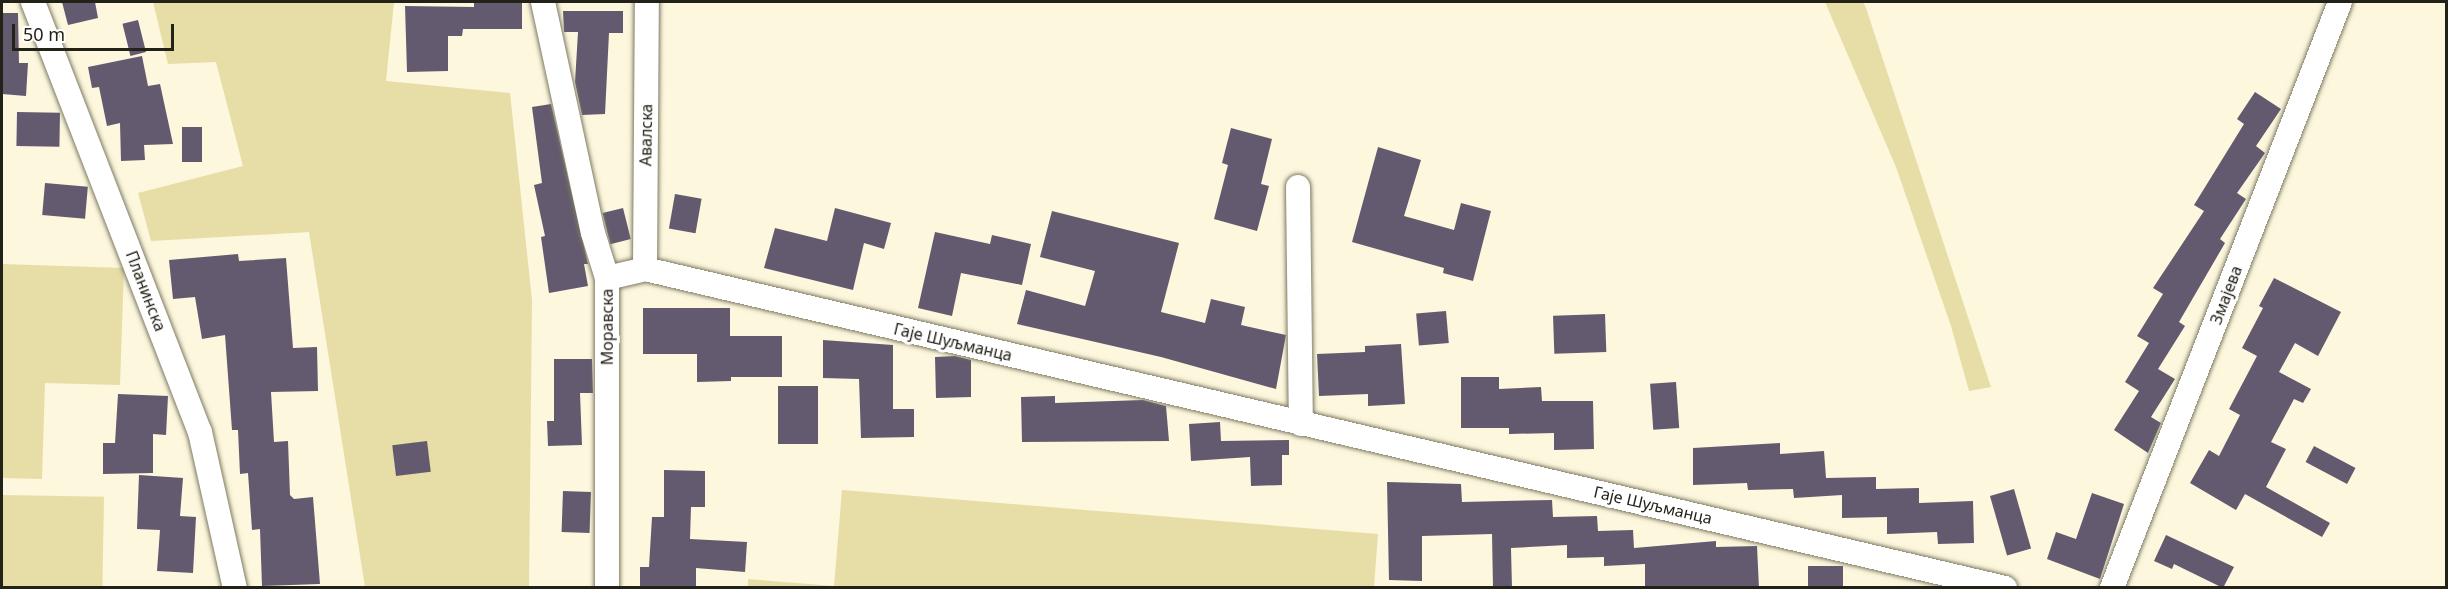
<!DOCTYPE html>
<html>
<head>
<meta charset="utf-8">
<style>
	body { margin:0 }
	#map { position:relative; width:2448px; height:589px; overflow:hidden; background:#fcf7dd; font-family:"Noto Sans",sans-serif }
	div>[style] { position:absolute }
	.green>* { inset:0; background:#e7dda7; transform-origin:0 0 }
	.building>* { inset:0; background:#635a6f; transform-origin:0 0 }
	.roads { filter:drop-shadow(0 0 2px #7e7a63) drop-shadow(0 0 2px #7e7a63) }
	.street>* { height:24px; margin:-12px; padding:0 12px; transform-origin:12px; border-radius:12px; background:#fff }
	span { translate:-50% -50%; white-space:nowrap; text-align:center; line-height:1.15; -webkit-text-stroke:6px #fff; paint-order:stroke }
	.street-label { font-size:16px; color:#232218 }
	.frame { position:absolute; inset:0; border:3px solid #232218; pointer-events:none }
	.scale { position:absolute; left:12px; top:24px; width:162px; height:27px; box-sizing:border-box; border:3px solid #232218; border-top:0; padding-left:8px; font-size:18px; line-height:21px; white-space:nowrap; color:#232218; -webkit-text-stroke:4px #fff; paint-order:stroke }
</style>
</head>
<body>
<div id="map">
	<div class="green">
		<i style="clip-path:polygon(153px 2px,394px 2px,386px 81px,510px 93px,532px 300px,529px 587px,365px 587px,309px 232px,151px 241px,138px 193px,243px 166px,216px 62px,168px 64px)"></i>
		<i style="clip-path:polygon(1825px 2px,1863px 2px,1866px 8px,1991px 387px,1969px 391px,1951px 326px,1896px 167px)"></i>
		<i style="clip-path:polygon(2px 264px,124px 268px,120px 385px,45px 383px,42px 479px,2px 478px)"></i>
		<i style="clip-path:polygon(842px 490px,1378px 534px,1374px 587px,748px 587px,748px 579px,834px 586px)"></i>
		<i style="left:2px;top:495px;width:102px;height:92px;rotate:1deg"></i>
	</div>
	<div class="building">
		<i style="clip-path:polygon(62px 2px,95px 2px,98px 18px,68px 25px)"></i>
		<i style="clip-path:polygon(474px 2px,522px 2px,522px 29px,463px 29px,462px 36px,448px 36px,448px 71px,407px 72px,405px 6px,474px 7px)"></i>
		<i style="clip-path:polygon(563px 11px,623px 11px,623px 33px,609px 33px,605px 114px,582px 115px,575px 82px,578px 32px,564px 32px)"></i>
		<i style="clip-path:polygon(2px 13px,18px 13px,19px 63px,28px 63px,26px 96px,2px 94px)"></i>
		<i style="left:138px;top:20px;width:33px;height:16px;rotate:76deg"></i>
		<i style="clip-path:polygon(142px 56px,148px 86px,160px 84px,173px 144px,144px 145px,145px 160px,121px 161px,120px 123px,107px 126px,99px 87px,92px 88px,88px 67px)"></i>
		<i style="clip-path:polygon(2255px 92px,2281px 109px,2256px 146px,2265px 153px,2237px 193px,2246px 199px,2220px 239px,2225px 243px,2179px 322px,2185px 326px,2158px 369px,2175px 379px,2151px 417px,2161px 423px,2148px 453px,2114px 430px,2139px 391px,2125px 382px,2149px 343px,2137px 336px,2163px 294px,2153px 288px,2204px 211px,2194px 205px,2244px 124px,2237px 119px)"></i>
		<i style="clip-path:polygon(551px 104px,588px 264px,584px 264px,588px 286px,549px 293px,541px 237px,545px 236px,534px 185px,542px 183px,532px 107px)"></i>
		<i style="left:17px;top:112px;width:43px;height:34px;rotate:1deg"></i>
		<i style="left:182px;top:127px;width:20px;height:35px"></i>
		<i style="clip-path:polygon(1231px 128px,1272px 139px,1261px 184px,1269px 186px,1257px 231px,1214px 219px,1228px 165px,1222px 163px)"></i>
		<i style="clip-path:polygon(1378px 147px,1421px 160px,1404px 216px,1454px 230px,1461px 203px,1491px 211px,1473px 281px,1443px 273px,1444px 268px,1352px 242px)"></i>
		<i style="left:45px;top:183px;width:43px;height:32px;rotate:5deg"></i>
		<i style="left:675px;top:194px;width:27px;height:35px;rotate:10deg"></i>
		<i style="left:623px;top:208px;width:32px;height:21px;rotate:76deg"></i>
		<i style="clip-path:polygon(835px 208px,891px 223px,884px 249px,864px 243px,853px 290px,764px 268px,775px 228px,827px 241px)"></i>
		<i style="clip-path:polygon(1052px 211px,1179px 243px,1161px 312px,1205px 323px,1211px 299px,1245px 307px,1241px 325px,1286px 335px,1276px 389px,1161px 357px,1017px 324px,1026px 290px,1085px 306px,1095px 271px,1040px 257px)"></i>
		<i style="clip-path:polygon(935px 232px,990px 244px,992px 235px,1031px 244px,1022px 285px,961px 273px,952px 316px,918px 308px)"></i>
		<i style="clip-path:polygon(238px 254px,239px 261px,286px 258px,293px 348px,317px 347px,318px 391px,271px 392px,274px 442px,288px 441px,290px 495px,294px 499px,313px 497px,320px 584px,262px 586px,260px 529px,252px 530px,248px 473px,240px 474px,238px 430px,232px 430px,225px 335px,202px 339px,195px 297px,173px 299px,169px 260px)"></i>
		<i style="clip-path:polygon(2274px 278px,2341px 312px,2318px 356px,2295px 343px,2279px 372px,2311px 389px,2303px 403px,2294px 399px,2271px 442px,2286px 449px,2266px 487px,2330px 523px,2322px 537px,2245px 494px,2236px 510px,2190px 483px,2209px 450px,2219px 456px,2240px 415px,2229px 409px,2257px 356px,2242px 348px,2263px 308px,2259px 306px)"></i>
		<i style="clip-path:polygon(643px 308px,730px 308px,730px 336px,782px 336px,782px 377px,731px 377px,731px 381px,697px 382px,697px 354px,643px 354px)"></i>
		<i style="left:1446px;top:311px;width:32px;height:30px;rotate:85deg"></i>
		<i style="left:1605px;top:314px;width:38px;height:52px;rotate:88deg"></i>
		<i style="clip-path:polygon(823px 340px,893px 345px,893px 409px,914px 409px,914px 437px,861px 438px,859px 379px,823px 378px)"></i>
		<i style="clip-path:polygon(1401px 344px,1405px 404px,1368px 406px,1368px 394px,1319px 396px,1317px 354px,1365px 352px,1365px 346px)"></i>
		<i style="clip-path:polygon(955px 356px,971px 360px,971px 397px,936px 398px,935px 357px)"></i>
		<i style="clip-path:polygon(554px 359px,592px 359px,593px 393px,580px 393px,582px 445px,548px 446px,547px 421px,554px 421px)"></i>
		<i style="clip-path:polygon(1461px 377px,1499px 377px,1499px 389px,1541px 387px,1542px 401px,1593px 401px,1594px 449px,1554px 450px,1554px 433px,1509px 434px,1509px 428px,1461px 428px)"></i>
		<i style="left:1676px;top:382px;width:46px;height:26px;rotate:86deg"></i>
		<i style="left:778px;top:386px;width:40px;height:58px"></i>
		<i style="clip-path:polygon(118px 394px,168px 396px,166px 435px,153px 434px,153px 473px,103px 474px,103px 443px,115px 443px)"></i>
		<i style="clip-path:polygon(1055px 396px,1055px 403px,1143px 400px,1166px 406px,1169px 441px,1022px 442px,1021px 397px)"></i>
		<i style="clip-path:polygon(1220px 422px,1221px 441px,1289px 440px,1289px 455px,1282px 455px,1282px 485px,1251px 486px,1250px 457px,1191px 461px,1189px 424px)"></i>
		<i style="left:427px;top:441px;width:31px;height:35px;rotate:83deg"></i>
		<i style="clip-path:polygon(1780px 443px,1780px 454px,1824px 451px,1826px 478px,1876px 477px,1876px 489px,1919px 488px,1919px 503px,1973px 501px,1974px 543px,1938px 544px,1937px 532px,1887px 534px,1887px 517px,1842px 518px,1842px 495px,1794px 498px,1793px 489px,1748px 490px,1747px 483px,1693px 485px,1693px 448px)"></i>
		<i style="left:2314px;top:446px;width:47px;height:18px;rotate:28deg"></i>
		<i style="clip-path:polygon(664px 470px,705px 471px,705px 507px,691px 507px,690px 539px,747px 542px,745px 572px,696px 568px,696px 588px,640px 588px,640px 567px,649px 567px,652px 517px,664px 517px)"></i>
		<i style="clip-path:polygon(139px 475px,183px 478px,180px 516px,196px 517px,193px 573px,157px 571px,160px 530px,137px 529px)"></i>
		<i style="clip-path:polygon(1387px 482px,1461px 484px,1462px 502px,1552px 500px,1553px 517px,1597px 516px,1598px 531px,1633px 530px,1634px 548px,1716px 541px,1716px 547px,1757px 546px,1759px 588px,1645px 588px,1645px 564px,1604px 566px,1604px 557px,1567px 558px,1567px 545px,1511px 548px,1512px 588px,1493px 588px,1492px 534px,1422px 536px,1422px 581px,1389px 580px)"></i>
		<i style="left:2014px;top:489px;width:62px;height:25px;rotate:74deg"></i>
		<i style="left:563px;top:491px;width:28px;height:41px;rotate:2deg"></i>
		<i style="clip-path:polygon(2092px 493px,2124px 504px,2100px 579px,2047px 559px,2056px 532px,2076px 539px)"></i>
		<i style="clip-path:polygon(2166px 535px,2234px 567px,2223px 588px,2174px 564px,2172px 569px,2154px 561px)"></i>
		<i style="left:1808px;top:566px;width:35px;height:22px"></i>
	</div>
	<div class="roads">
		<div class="street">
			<i style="left:33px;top:2px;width:461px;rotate:68.8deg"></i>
			<i style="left:200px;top:432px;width:160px;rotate:77.4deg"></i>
			<i style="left:543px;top:2px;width:236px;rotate:77.8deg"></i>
			<i style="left:593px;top:233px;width:47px;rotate:72.7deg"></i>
			<i style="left:607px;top:278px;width:310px;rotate:90deg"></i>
			<i style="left:1298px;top:187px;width:237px;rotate:89.3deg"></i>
			<i style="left:645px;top:269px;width:267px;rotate:-89.6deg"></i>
			<i style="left:607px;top:278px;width:39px;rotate:-13deg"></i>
			<i style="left:645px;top:269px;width:1397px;rotate:13.2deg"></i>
			<i style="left:2112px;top:588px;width:629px;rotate:-68.74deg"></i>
		</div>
	</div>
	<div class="street-label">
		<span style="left:646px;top:135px;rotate:-89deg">Авалска</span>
		<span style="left:146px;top:291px;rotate:69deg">Планинска</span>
		<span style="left:2226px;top:295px;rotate:-69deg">Змајева</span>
		<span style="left:607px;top:327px;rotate:-90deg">Моравска</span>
		<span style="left:953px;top:342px;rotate:13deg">Гаје Шуљманца</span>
		<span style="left:1653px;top:505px;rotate:13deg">Гаје Шуљманца</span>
	</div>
	<div class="frame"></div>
	<div class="scale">50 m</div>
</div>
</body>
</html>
